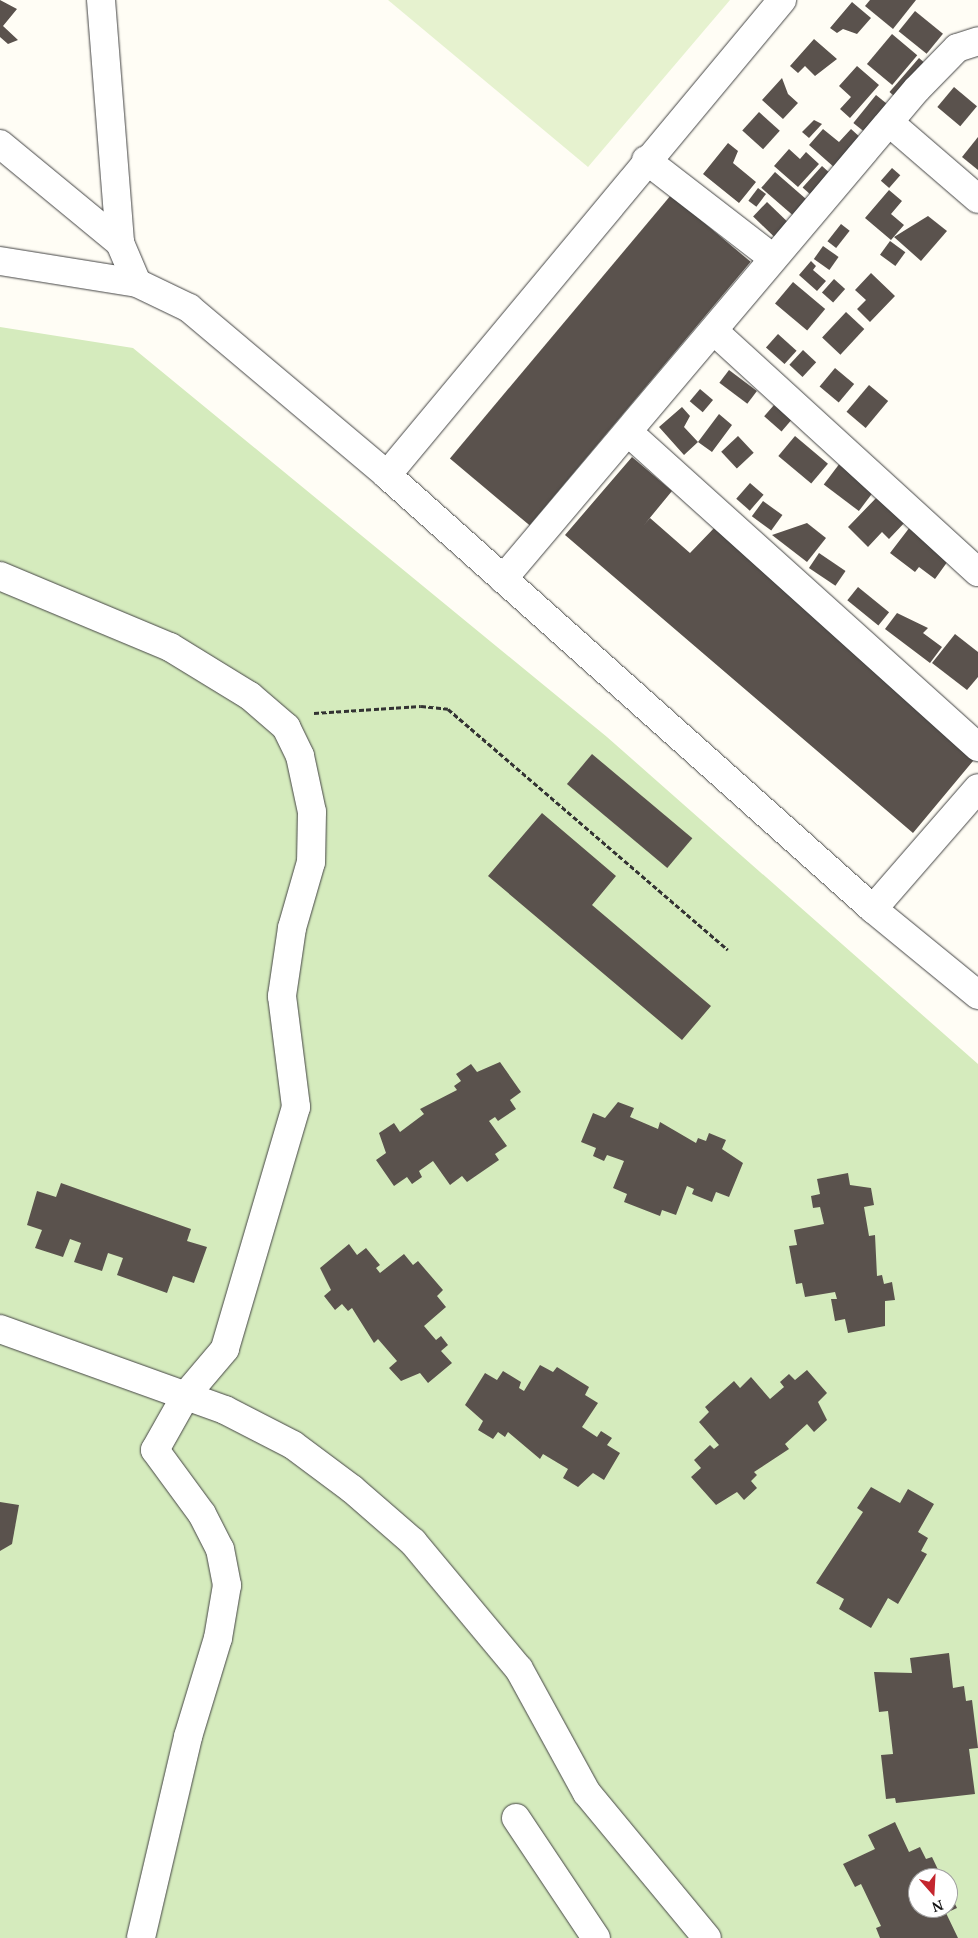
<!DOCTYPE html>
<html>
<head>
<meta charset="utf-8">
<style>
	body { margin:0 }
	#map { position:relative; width:978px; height:1938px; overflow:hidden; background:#fffdf5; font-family:"PT Serif",serif }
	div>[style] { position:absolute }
	.green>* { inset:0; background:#d5ebbd }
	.pitch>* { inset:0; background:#e6f2cf }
	.building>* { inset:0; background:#5a524d; transform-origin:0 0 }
	.path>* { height:3px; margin-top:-1.5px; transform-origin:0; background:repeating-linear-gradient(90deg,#333 0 5px,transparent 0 7.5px) }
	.roads { filter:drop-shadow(0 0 1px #444) drop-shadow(0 0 1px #444) }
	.minor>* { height:28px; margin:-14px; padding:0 14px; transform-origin:14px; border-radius:14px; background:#fff }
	span { translate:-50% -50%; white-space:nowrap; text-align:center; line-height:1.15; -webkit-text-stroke:5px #fff; paint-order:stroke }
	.north { position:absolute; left:908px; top:1868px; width:50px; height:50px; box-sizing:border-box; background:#fff; border:1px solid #a0a0a0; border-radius:50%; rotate:161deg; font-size:14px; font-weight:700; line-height:20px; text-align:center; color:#111 }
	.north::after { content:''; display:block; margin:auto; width:18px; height:22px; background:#c4262e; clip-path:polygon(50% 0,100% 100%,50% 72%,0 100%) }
</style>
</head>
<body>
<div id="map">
	<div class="green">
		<i style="clip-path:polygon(evenodd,0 327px,133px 348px,607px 737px,978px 1064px,978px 1938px,0 1938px,0 327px,918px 1878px,948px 1878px,948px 1908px,918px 1908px,918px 1878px)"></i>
	</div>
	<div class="pitch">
		<i style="clip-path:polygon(388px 0,730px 0,588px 167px)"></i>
	</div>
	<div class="building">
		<i style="clip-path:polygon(0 0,17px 9px,3px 26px,18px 40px,8px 44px,0 37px)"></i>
		<i style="clip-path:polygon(870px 0,916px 0,893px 29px,865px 6px)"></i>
		<i style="clip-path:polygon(852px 2px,871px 18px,857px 34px,843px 29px,837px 33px,830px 28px)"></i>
		<i style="left:915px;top:11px;width:36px;height:26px;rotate:39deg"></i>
		<i style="left:892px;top:34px;width:33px;height:39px;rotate:40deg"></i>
		<i style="clip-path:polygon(814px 39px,837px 59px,815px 76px,805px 66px,798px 73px,790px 66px)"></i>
		<i style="left:919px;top:58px;width:11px;height:45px;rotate:41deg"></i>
		<i style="clip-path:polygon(857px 66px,879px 85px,850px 118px,840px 109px,851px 97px,839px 86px)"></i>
		<i style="clip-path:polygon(782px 78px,788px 94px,798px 103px,783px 119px,762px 100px)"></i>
		<i style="left:954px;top:87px;width:30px;height:26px;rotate:40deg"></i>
		<i style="left:876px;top:95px;width:14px;height:36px;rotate:39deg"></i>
		<i style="left:759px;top:112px;width:28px;height:25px;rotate:42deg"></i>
		<i style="clip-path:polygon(814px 120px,822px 124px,809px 138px,802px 132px)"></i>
		<i style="clip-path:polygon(823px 129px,839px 142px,851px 129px,861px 138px,835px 168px,809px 145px)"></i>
		<i style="clip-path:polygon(978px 137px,978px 170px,962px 157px)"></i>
		<i style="clip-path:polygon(728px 143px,738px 151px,733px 163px,756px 182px,739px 203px,703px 174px)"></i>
		<i style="clip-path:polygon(789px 149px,800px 159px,806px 152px,819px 164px,798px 187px,774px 166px)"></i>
		<i style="left:822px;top:166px;width:12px;height:29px;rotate:42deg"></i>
		<i style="left:892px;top:168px;width:11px;height:17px;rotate:41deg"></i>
		<i style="left:775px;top:172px;width:46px;height:21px;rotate:41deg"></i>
		<i style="left:758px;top:188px;width:10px;height:16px;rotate:37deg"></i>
		<i style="clip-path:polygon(889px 190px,902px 201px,891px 214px,904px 225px,891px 240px,865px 218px)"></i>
		<i style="left:671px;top:195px;width:104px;height:344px;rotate:40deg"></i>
		<i style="left:767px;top:202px;width:35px;height:20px;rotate:44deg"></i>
		<i style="clip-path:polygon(928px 216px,947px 231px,921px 261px,894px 237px)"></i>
		<i style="left:841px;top:224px;width:11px;height:22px;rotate:38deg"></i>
		<i style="left:890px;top:241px;width:19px;height:17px;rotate:36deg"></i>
		<i style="left:823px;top:246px;width:19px;height:16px;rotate:35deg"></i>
		<i style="clip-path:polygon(811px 261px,816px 266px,813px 270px,826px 281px,817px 291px,799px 275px)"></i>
		<i style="clip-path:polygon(871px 273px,895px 296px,870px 322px,857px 309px,866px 300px,855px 290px)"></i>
		<i style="left:834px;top:279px;width:15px;height:18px;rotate:42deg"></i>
		<i style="left:793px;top:282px;width:42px;height:28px;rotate:40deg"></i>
		<i style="left:846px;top:312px;width:25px;height:35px;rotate:43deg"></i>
		<i style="left:778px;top:334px;width:25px;height:18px;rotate:42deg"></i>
		<i style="left:803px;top:350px;width:18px;height:20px;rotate:43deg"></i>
		<i style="left:835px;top:368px;width:25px;height:24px;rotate:40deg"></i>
		<i style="left:729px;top:370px;width:35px;height:16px;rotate:37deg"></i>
		<i style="left:869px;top:385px;width:25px;height:35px;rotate:40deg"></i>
		<i style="left:700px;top:389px;width:17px;height:16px;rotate:40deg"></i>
		<i style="left:774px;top:405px;width:23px;height:15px;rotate:41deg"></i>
		<i style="clip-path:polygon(682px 407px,690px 416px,684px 427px,698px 442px,719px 414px,732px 425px,712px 452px,698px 442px,684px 455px,659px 427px)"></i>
		<i style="left:738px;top:436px;width:23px;height:23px;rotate:47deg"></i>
		<i style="left:795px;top:436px;width:43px;height:26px;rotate:40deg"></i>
		<i style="clip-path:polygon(632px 457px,672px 491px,644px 525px,650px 518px,690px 553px,717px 525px,978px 755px,913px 833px,565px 535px)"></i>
		<i style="left:840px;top:463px;width:44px;height:27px;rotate:37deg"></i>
		<i style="left:750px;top:483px;width:18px;height:21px;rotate:41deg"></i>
		<i style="clip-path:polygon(880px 494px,907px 520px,889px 539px,882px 532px,868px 547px,848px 527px)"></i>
		<i style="left:763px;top:501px;width:24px;height:19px;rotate:36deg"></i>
		<i style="clip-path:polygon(807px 523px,826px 538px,807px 562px,772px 535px)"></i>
		<i style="clip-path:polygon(913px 523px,953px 554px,935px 579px,919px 567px,915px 572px,890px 553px)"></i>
		<i style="left:819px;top:553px;width:32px;height:18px;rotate:34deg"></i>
		<i style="left:858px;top:587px;width:40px;height:17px;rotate:39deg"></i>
		<i style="clip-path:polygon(897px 613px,928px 628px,923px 633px,942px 647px,930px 663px,885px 629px)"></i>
		<i style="clip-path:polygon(955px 634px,978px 652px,978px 677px,967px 690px,932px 663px)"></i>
		<i style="left:592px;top:754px;width:131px;height:39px;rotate:40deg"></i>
		<i style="clip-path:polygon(542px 813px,616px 876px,592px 905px,711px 1006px,682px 1040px,488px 876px)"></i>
		<i style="clip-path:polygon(500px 1062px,521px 1092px,510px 1100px,516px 1109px,498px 1121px,495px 1117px,489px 1121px,507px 1146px,495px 1154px,499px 1160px,467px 1182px,462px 1176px,450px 1185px,433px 1161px,419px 1171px,422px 1177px,412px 1184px,407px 1177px,394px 1186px,376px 1160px,386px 1153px,379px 1133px,394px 1123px,400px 1132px,424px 1114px,420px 1109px,457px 1090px,454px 1086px,461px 1081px,456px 1074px,471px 1064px,477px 1072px)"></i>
		<i style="clip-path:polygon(618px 1102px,634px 1108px,630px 1117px,658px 1129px,660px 1122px,696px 1143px,698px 1138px,706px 1141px,709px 1133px,726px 1140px,722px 1149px,743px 1163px,729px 1197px,716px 1192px,712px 1202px,692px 1194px,694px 1189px,687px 1186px,676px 1215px,662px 1210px,660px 1216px,624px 1202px,627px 1194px,613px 1188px,624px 1161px,607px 1155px,604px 1161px,593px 1156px,596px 1148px,581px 1142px,593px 1113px,605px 1118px)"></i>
		<i style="clip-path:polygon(848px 1173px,850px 1185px,871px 1188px,874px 1205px,864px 1207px,869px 1236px,875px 1235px,877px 1276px,882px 1275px,884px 1284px,892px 1282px,895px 1300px,885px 1301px,885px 1326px,848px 1333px,845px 1319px,835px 1321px,831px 1299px,837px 1299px,835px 1292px,805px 1297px,802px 1283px,796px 1284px,789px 1246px,797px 1245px,794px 1230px,824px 1224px,820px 1207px,813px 1208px,811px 1196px,820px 1194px,817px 1179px)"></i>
		<i style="clip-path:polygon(61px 1183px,191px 1229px,187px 1241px,207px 1247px,194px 1283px,173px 1276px,167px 1293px,117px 1275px,123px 1258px,108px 1253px,102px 1271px,74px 1262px,81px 1243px,70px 1239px,63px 1257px,35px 1248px,42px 1230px,27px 1225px,37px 1191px,56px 1197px)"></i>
		<i style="clip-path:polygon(349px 1244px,357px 1255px,366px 1248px,380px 1265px,376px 1268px,380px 1273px,404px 1254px,413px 1265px,418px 1261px,443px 1290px,437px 1296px,446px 1307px,424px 1326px,436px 1340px,441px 1336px,448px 1345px,441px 1351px,452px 1363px,428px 1383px,420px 1373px,401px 1381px,389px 1368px,397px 1361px,378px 1339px,374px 1343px,352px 1308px,348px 1311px,342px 1304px,335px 1310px,324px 1296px,331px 1290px,320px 1268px)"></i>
		<i style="clip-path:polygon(540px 1365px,553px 1372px,557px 1367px,589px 1387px,585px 1395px,598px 1403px,582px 1427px,597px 1437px,601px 1431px,612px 1438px,607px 1445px,620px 1453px,604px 1480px,593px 1473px,578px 1487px,563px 1478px,568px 1469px,543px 1454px,540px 1459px,508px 1432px,505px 1437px,498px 1432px,493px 1439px,478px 1430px,483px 1421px,465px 1405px,485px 1373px,497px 1380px,503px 1371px,521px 1382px,519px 1388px,524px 1391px)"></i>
		<i style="clip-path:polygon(807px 1370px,827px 1393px,818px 1402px,827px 1420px,814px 1432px,807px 1424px,785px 1444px,789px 1449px,754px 1472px,757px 1475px,751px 1481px,757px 1488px,744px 1500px,737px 1492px,716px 1505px,691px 1477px,701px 1468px,694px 1460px,710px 1445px,714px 1449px,719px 1445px,699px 1422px,709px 1412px,705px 1407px,734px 1381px,740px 1388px,751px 1377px,770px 1399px,784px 1387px,780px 1382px,789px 1374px,795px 1380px)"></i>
		<i style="clip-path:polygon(871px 1487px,900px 1503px,908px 1489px,934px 1504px,918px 1532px,928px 1538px,921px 1551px,927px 1554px,898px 1604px,888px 1598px,871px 1628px,839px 1609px,844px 1599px,816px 1583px,863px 1512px,857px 1508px)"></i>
		<i style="clip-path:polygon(0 1502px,19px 1505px,12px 1544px,0 1551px)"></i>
		<i style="clip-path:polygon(949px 1653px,953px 1688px,964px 1686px,966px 1701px,972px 1700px,978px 1748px,969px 1749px,975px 1794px,896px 1803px,895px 1798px,886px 1799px,881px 1755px,893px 1754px,888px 1711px,879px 1712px,874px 1672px,912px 1673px,910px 1658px)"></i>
		<i style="clip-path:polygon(895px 1822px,909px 1852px,920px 1847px,926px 1859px,932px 1857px,942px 1878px,918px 1878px,918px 1908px,948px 1908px,948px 1890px,957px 1908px,946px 1913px,958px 1938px,880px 1938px,876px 1928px,881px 1926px,861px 1884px,855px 1887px,843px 1864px,875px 1849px,868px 1835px)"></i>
	</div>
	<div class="path">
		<i style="left:314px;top:713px;width:107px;rotate:-3.7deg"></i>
		<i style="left:421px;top:706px;width:27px;rotate:6deg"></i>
		<i style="left:448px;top:709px;width:369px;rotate:40.7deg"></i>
	</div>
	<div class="roads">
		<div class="minor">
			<i style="left:101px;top:0;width:244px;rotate:85.5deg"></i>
			<i style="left:120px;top:243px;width:43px;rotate:67deg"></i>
			<i style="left:890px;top:123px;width:116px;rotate:40.8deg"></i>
			<i style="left:0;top:144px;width:156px;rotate:39.5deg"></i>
			<i style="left:646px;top:160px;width:160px;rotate:37.7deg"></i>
			<i style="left:0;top:261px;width:139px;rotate:9.1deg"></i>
			<i style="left:137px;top:283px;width:58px;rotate:25.7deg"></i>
			<i style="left:189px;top:308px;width:259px;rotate:40.1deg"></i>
			<i style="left:387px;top:475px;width:652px;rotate:41.76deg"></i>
			<i style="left:873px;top:909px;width:136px;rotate:39.3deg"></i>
			<i style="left:715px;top:332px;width:356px;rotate:42.4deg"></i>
			<i style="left:628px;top:432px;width:471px;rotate:42deg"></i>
			<i style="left:387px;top:475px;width:618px;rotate:-50.25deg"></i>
			<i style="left:0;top:576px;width:184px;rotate:22.7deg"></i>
			<i style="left:170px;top:647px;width:94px;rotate:31.5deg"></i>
			<i style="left:250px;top:696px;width:48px;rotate:40.7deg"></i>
			<i style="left:286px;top:727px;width:32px;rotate:64deg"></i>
			<i style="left:300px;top:756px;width:57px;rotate:77.9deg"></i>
			<i style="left:312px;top:812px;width:50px;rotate:91.1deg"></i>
			<i style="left:311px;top:862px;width:69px;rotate:106.1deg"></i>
			<i style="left:292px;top:928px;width:69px;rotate:98.4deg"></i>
			<i style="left:282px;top:996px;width:112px;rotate:82.8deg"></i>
			<i style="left:296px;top:1107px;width:252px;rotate:106.4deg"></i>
			<i style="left:225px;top:1349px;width:60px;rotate:130.3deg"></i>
			<i style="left:186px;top:1395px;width:63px;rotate:119.4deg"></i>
			<i style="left:155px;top:1450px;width:79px;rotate:53.7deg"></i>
			<i style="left:202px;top:1514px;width:39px;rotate:63deg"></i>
			<i style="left:220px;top:1549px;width:37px;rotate:79deg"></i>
			<i style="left:227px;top:1585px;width:54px;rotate:99.6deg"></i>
			<i style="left:218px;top:1638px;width:103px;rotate:106.9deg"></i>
			<i style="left:188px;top:1737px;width:206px;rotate:103.2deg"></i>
			<i style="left:503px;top:579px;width:641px;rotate:-49.81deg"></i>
			<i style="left:917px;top:89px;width:57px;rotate:-45.7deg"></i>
			<i style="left:957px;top:48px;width:22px;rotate:-18deg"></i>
			<i style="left:873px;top:909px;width:160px;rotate:-49deg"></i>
			<i style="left:0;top:1329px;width:239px;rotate:19.8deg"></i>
			<i style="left:225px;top:1410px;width:76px;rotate:27.2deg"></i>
			<i style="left:293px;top:1445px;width:74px;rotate:36.7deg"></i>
			<i style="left:352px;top:1489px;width:81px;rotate:41deg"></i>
			<i style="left:413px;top:1542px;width:165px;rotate:50.2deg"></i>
			<i style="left:519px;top:1669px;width:141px;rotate:61.3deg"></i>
			<i style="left:587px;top:1793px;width:188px;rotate:50.4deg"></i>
			<i style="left:516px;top:1818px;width:144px;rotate:56.3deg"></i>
		</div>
	</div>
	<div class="north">N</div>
</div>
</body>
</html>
